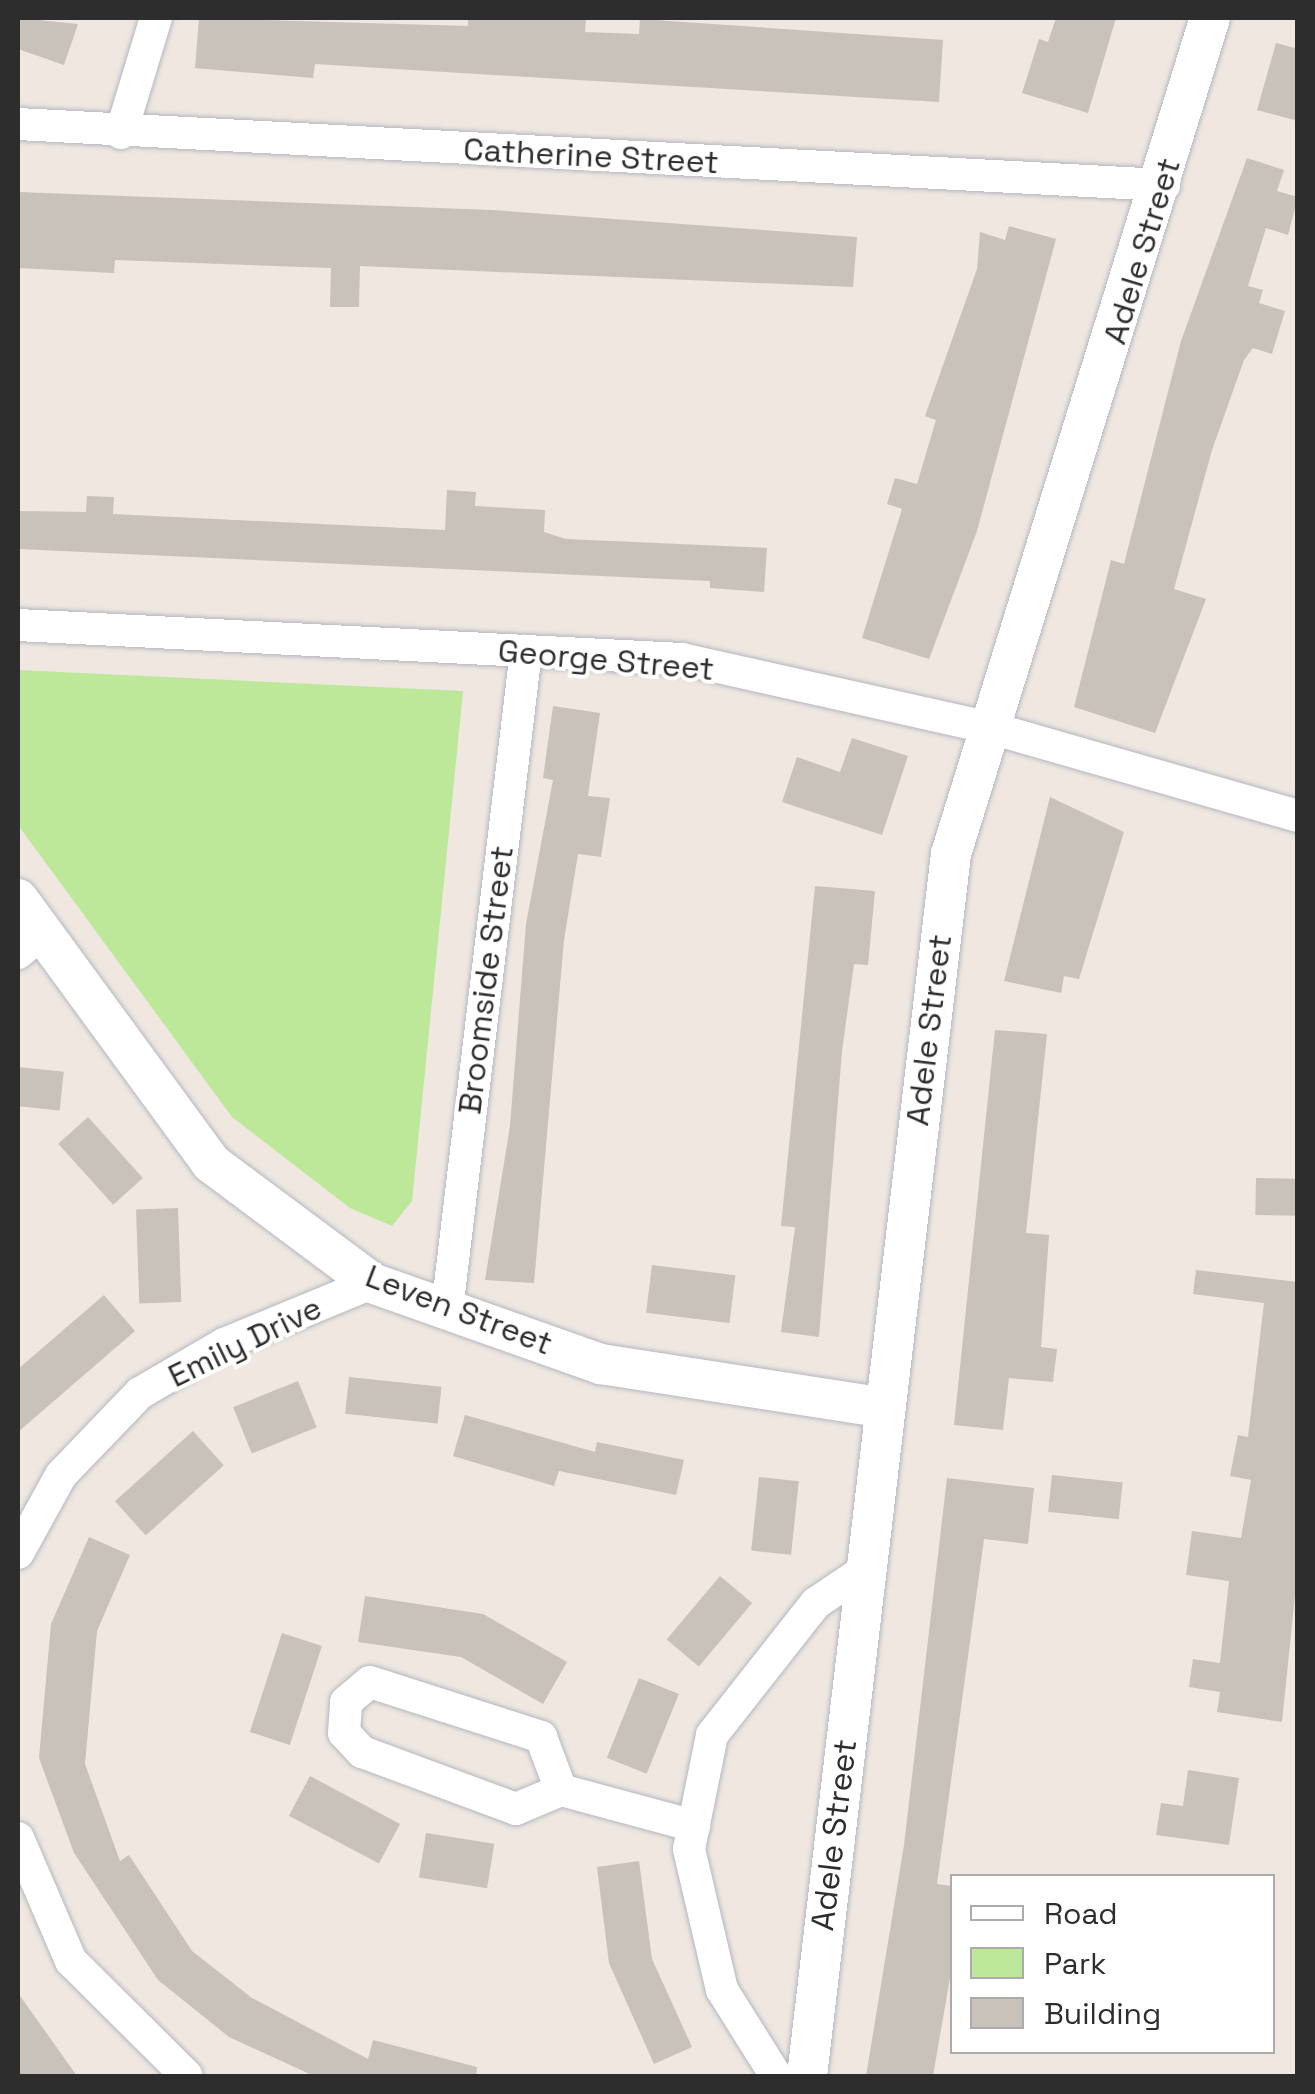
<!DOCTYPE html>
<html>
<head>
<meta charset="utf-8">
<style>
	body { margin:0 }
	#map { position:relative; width:1315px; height:2094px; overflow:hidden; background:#efe7e0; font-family:"Space Grotesk",sans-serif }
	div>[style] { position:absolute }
	.green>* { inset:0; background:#bde89a }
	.building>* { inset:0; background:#c8c2bb; transform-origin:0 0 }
	.roads { filter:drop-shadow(0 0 2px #b3b7c1) drop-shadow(0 0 2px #b3b7c1) }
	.minor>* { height:32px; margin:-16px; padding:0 16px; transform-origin:16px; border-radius:16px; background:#fff }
	.tertiary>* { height:40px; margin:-20px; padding:0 20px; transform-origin:20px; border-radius:20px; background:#fff }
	span { translate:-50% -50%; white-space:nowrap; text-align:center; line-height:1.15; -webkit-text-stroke:8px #fff; paint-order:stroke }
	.street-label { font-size:32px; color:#2d2d2d }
	.frame { position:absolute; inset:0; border:20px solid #2d2d2d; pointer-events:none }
	.legend { position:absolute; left:950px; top:1874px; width:325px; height:180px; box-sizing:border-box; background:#fff; border:2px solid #ababab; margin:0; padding:12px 18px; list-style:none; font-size:30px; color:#2d2d2d }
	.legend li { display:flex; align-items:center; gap:20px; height:50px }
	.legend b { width:50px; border:2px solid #ababab }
</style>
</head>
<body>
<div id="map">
	<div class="green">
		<i style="clip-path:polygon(18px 670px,463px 691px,412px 1201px,392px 1226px,350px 1208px,232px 1117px,18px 825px)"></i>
	</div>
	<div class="building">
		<i style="clip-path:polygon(18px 18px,78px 24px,64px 65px,18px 49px)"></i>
		<i style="clip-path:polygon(199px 18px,468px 26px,468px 18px,586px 18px,585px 32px,639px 34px,640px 19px,943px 40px,939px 102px,315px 64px,313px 78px,195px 68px)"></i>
		<i style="clip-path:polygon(1056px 18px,1116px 18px,1088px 113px,1022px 93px,1039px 39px,1048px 42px)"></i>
		<i style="clip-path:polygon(1276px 43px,1298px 49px,1298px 121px,1257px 110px)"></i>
		<i style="clip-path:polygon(1247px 158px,1284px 170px,1277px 191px,1298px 197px,1288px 235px,1266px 228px,1248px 286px,1263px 290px,1259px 303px,1285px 311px,1272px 354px,1253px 348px,1244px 360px,1212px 450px,1174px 589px,1206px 599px,1155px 733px,1074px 707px,1111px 560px,1124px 564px,1181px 341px)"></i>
		<i style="clip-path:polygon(18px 192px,492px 210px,857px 237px,853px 287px,360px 266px,359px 307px,330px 307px,331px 268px,115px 260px,114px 273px,18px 268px)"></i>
		<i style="clip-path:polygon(1009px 226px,1056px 239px,977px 531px,929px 659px,862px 638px,902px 509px,887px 504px,895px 478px,917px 484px,936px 420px,925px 416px,977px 269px,980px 232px,1005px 240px)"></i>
		<i style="clip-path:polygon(447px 490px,476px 492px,475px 506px,545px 510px,544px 532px,566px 539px,767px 548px,764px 592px,710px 588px,710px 581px,18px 549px,18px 511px,86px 512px,87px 496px,114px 497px,113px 514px,445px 530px)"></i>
		<i style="clip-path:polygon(553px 706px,600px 713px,588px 796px,610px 798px,601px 857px,578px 854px,564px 940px,534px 1283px,485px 1280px,510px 1126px,526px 924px,553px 780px,543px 778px)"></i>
		<i style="clip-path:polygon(852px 738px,908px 756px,882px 835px,782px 802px,797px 757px,840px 772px)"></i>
		<i style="clip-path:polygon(1050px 797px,1124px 832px,1079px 979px,1064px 976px,1061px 993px,1004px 981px)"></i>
		<i style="clip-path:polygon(815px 886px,875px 891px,868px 965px,854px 964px,842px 1051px,819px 1337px,781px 1332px,795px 1227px,781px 1226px)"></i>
		<i style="clip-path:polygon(995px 1030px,1047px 1034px,1026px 1233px,1049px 1235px,1041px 1347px,1057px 1349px,1053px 1382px,1009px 1378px,1003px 1430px,954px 1425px)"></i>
		<i style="left:18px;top:1067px;width:46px;height:39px;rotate:6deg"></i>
		<i style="left:88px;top:1117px;width:82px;height:40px;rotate:48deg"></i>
		<i style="left:1256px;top:1178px;width:42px;height:37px;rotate:1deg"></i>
		<i style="left:178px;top:1208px;width:94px;height:42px;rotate:88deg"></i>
		<i style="left:652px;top:1265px;width:84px;height:48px;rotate:7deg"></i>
		<i style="clip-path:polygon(1196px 1270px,1298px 1282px,1298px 1566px,1282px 1722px,1217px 1712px,1220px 1692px,1189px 1687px,1193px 1659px,1220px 1663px,1229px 1581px,1186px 1575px,1192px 1531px,1241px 1538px,1251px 1480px,1230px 1476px,1238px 1435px,1248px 1437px,1264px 1303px,1193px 1294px)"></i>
		<i style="clip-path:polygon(104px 1295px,135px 1331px,18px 1432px,18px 1369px)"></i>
		<i style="left:349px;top:1377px;width:93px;height:37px;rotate:6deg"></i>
		<i style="left:298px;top:1381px;width:50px;height:70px;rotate:68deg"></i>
		<i style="clip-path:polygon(465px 1415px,595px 1452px,597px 1442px,684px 1460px,676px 1495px,559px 1471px,554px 1486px,453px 1456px)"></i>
		<i style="left:193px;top:1431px;width:46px;height:105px;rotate:48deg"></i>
		<i style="left:1052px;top:1475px;width:71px;height:37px;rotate:6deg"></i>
		<i style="left:759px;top:1477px;width:40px;height:74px;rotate:6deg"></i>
		<i style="clip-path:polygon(947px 1478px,1034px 1488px,1028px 1544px,984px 1539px,937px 1884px,952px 1886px,952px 1966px,933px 2076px,866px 2076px,904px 1845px)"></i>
		<i style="clip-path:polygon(89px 1537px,130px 1555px,97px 1631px,85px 1764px,120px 1861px,129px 1855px,192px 1951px,252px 1998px,368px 2059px,373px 2040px,477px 2067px,476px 2076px,314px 2076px,229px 2037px,158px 1980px,74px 1853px,39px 1758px,51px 1624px)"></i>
		<i style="left:720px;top:1576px;width:42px;height:83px;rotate:40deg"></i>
		<i style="clip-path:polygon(365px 1596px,483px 1614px,567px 1662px,543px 1704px,461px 1657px,358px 1642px)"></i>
		<i style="left:282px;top:1633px;width:42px;height:104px;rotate:18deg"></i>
		<i style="left:639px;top:1678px;width:43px;height:86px;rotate:22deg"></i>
		<i style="clip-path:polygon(1188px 1770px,1239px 1778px,1229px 1845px,1156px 1835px,1161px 1803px,1183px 1806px)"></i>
		<i style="left:310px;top:1776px;width:102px;height:45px;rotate:28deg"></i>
		<i style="left:426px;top:1833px;width:69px;height:45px;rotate:9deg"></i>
		<i style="clip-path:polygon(639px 1861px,652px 1959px,692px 2047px,654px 2064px,609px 1963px,597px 1867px)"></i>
		<i style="clip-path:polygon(18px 1993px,77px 2076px,18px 2076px)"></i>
	</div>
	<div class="roads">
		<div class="minor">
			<i style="left:18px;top:124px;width:1148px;rotate:3.05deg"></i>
			<i style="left:121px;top:133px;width:120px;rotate:-73.1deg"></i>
			<i style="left:18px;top:625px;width:665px;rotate:2.93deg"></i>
			<i style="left:682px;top:659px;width:317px;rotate:12.6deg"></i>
			<i style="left:991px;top:728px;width:319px;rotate:16deg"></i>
			<i style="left:18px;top:953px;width:32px;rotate:-39deg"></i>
			<i style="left:447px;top:1310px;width:664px;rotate:-83.16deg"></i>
			<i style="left:18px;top:1553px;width:89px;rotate:-61.1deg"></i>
			<i style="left:61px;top:1475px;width:114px;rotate:-46.1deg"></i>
			<i style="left:140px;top:1393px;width:97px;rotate:-30.3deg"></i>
			<i style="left:224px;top:1344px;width:160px;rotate:-22.4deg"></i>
			<i style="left:561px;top:1790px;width:49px;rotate:157.1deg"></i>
			<i style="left:516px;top:1809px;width:164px;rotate:-159.7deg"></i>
			<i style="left:362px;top:1752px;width:26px;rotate:-133deg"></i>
			<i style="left:344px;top:1733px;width:31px;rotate:-86deg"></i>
			<i style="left:346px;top:1702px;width:31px;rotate:-40deg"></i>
			<i style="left:370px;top:1682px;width:180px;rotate:17.8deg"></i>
			<i style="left:541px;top:1737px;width:57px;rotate:69.3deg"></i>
			<i style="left:561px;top:1790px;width:138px;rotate:15.1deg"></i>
			<i style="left:18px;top:1838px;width:134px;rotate:66.7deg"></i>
			<i style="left:71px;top:1961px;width:163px;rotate:44.8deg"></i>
			<i style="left:776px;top:2076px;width:102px;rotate:-122.1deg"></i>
			<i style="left:722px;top:1990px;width:145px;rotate:-103.2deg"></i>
			<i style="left:689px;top:1849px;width:116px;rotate:-78.6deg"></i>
			<i style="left:712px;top:1735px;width:168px;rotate:-51.8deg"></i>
			<i style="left:816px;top:1603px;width:59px;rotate:-34deg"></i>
		</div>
		<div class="tertiary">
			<i style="left:18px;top:899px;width:327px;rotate:53.8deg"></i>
			<i style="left:211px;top:1163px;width:201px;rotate:36.7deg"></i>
			<i style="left:372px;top:1283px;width:243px;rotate:19.5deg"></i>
			<i style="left:601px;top:1364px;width:286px;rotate:8.8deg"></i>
			<i style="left:807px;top:2076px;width:1230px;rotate:-83.28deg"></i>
			<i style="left:951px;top:854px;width:875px;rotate:-72.79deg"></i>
		</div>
	</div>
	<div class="street-label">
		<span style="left:591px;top:156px;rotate:3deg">Catherine Street</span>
		<span style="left:1142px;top:251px;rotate:-73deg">Adele Street</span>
		<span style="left:606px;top:660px;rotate:5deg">George Street</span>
		<span style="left:486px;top:980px;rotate:-83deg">Broomside Street</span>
		<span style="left:929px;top:1030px;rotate:-83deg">Adele Street</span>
		<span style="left:459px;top:1310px;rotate:21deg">Leven Street</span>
		<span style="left:245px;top:1342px;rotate:-26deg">Emily Drive</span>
		<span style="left:834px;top:1835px;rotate:-83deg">Adele Street</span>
	</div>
	<div class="frame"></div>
	<ul class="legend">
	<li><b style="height:12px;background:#fff"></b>Road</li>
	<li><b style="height:28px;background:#bde89a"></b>Park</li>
	<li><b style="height:28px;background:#c8c2bb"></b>Building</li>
	</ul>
</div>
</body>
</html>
